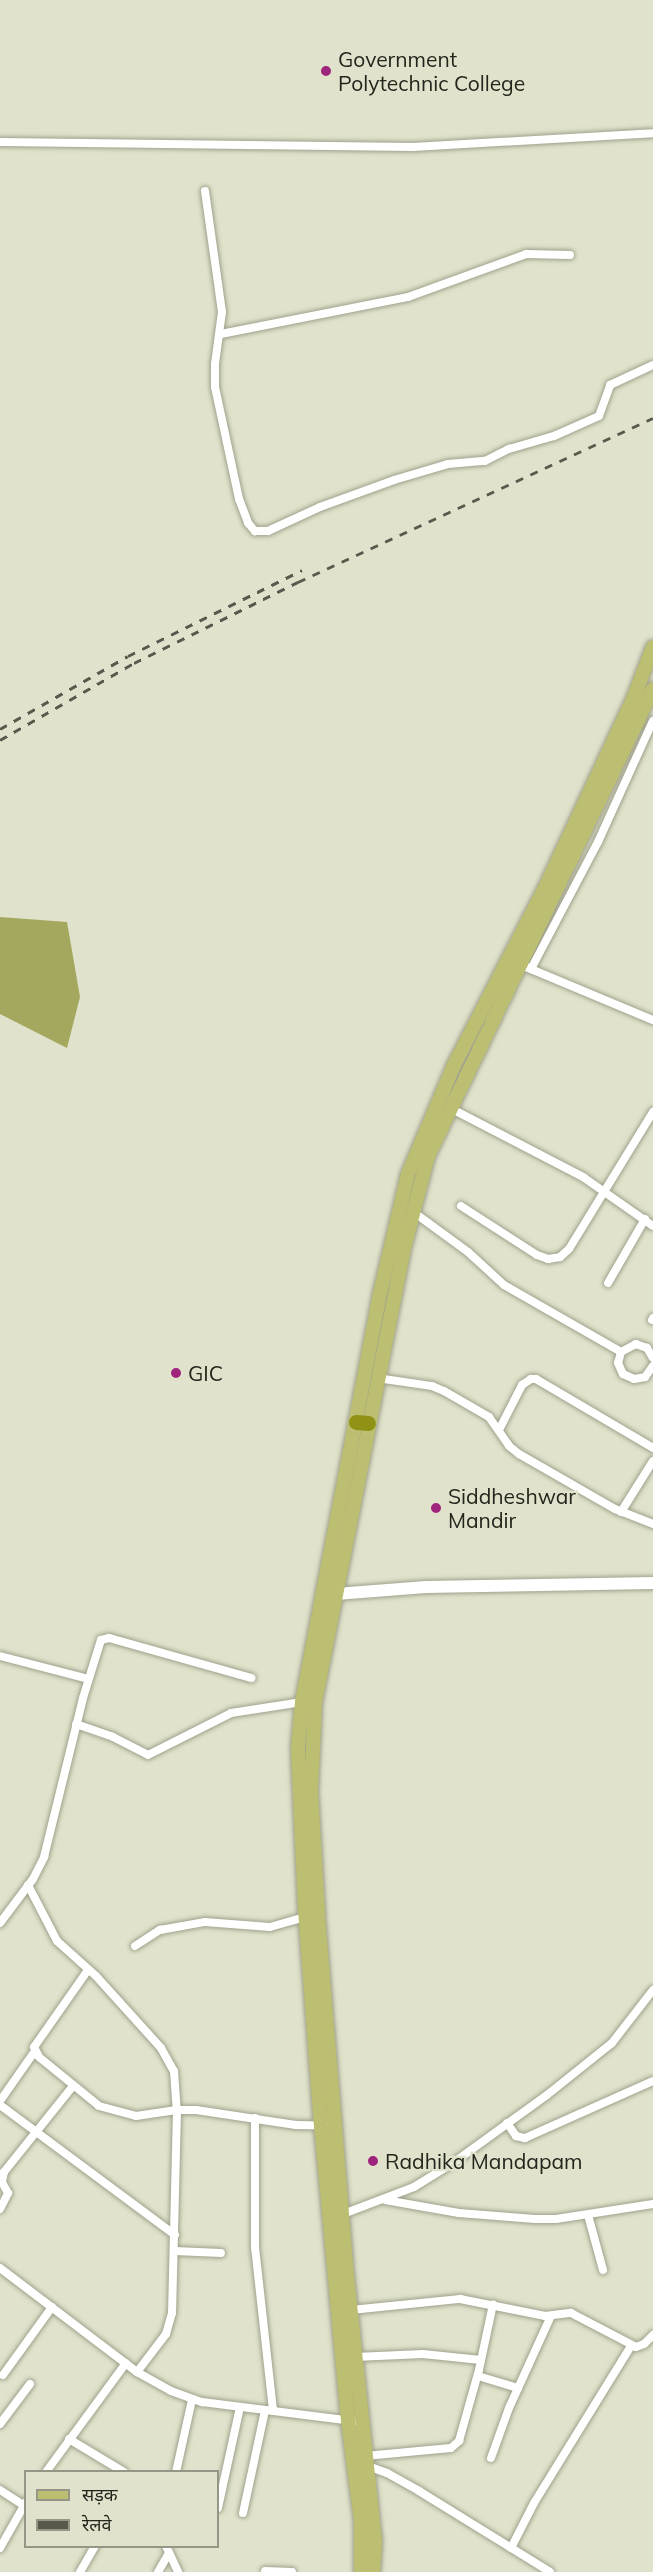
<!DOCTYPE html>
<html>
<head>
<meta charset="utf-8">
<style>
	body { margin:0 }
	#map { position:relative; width:653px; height:2572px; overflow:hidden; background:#e0e2cb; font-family:Mulish,"Noto Sans Devanagari",sans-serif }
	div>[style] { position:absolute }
	.water>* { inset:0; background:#a4a85f }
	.roads { filter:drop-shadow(0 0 2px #a0a28c) drop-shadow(0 0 2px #a0a28c) }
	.street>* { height:8px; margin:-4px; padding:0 4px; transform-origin:4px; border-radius:4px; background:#fff }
	.secondary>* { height:12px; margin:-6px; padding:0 6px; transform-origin:6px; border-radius:6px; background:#fff }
	.primary>* { height:14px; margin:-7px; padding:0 7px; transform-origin:7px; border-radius:7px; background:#bcbe72 }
	.highway>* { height:15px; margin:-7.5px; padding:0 7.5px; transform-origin:7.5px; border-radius:7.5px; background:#8f9214 }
	.rail>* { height:3px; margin-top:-1.5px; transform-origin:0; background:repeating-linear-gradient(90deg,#58594c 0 8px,transparent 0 16px) }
	.dots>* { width:16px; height:16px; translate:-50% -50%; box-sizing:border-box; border:3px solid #e0e2cb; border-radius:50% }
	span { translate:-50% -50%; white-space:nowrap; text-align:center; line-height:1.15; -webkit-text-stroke:4.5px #e0e2cb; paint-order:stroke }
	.poi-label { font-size:21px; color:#24251c }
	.left { translate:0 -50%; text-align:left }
	.legend { position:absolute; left:24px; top:2470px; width:195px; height:78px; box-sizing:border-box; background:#e0e2cb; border:2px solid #959685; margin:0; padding:8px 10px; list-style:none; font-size:18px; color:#24251c }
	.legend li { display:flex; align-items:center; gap:12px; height:30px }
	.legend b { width:30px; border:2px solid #959685 }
</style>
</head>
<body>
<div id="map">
	<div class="water">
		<i style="clip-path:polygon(0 917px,67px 922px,80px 997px,67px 1048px,0 1014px)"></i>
	</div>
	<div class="roads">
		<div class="street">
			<i style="left:0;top:142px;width:413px;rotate:0.7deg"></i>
			<i style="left:413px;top:147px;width:240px;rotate:-3.3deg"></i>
			<i style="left:205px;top:191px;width:122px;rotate:82deg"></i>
			<i style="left:222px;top:312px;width:52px;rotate:97.7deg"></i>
			<i style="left:215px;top:364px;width:23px;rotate:90deg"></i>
			<i style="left:215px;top:387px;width:115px;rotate:77.9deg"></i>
			<i style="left:239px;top:499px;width:26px;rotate:69deg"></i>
			<i style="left:248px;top:523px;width:11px;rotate:49deg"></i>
			<i style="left:255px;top:531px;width:13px"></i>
			<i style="left:268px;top:531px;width:57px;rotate:-24.8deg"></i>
			<i style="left:320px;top:507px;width:79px;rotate:-20deg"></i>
			<i style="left:394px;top:480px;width:56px;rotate:-16.5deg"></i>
			<i style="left:448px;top:464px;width:37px;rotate:-5deg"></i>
			<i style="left:485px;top:461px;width:27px;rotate:-27deg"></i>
			<i style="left:509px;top:449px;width:47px;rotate:-16.1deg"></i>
			<i style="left:554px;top:436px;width:49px;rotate:-24deg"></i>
			<i style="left:599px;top:416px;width:33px;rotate:-70deg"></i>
			<i style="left:610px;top:385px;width:47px;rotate:-24.9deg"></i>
			<i style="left:221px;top:334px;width:191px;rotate:-11.2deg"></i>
			<i style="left:408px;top:297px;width:126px;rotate:-20deg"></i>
			<i style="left:526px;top:254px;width:44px;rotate:1.3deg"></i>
			<i style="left:526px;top:967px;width:138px;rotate:22.7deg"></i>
			<i style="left:531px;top:969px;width:144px;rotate:-62.2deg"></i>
			<i style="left:598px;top:842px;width:133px;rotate:-65.6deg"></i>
			<i style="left:450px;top:1108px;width:150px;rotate:27.4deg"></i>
			<i style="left:583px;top:1177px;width:85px;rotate:35deg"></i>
			<i style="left:461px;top:1206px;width:90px;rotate:32.8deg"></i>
			<i style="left:537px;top:1255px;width:12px;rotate:20deg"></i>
			<i style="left:548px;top:1259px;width:12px;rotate:-9deg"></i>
			<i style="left:560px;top:1257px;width:12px;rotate:-42deg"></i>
			<i style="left:569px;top:1249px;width:161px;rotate:-58.5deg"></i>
			<i style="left:412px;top:1211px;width:69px;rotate:36.2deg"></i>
			<i style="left:468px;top:1252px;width:49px;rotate:42.5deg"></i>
			<i style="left:504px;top:1285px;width:135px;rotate:29.8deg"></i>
			<i style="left:608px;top:1283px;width:74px;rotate:-60deg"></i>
			<i style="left:652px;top:1320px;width:2px;rotate:-63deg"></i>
			<i style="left:653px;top:1358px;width:12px;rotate:-121deg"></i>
			<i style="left:647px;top:1348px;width:12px;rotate:-160deg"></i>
			<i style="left:636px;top:1344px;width:17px;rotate:152deg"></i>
			<i style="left:621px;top:1352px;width:11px;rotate:105deg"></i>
			<i style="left:618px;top:1363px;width:12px;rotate:66deg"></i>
			<i style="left:623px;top:1374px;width:12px;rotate:24deg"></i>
			<i style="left:634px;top:1379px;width:11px;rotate:-10deg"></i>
			<i style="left:645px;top:1377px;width:14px;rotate:-54deg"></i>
			<i style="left:377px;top:1378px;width:56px;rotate:8.3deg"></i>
			<i style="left:432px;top:1386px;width:13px;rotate:23deg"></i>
			<i style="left:444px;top:1391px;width:52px;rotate:30deg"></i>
			<i style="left:489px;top:1417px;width:35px;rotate:55deg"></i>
			<i style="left:509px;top:1446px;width:13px;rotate:39deg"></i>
			<i style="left:519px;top:1454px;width:111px;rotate:29.8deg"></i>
			<i style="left:615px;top:1509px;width:41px;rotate:21.5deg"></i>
			<i style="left:499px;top:1430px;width:51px;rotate:-62.9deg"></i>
			<i style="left:522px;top:1385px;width:11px;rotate:-34deg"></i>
			<i style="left:531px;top:1379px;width:5px"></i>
			<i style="left:536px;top:1379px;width:136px;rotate:30.5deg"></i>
			<i style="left:621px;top:1512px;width:60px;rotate:-57.9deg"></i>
			<i style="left:0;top:1656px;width:91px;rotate:14.6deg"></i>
			<i style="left:76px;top:1724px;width:39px;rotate:19deg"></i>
			<i style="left:113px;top:1737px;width:39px;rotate:27deg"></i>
			<i style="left:148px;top:1755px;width:93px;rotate:-26.8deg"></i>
			<i style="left:231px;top:1713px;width:72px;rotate:-8.8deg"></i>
			<i style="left:28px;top:1885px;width:63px;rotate:62.6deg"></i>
			<i style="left:57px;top:1941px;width:52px;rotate:41.9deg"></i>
			<i style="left:96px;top:1976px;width:97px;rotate:47.9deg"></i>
			<i style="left:161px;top:2048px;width:26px;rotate:61deg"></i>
			<i style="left:174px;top:2071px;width:39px;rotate:86deg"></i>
			<i style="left:177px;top:2110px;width:203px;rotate:91.4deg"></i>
			<i style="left:172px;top:2313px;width:22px;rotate:106deg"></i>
			<i style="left:166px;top:2334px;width:48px;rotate:127.3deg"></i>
			<i style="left:0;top:1923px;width:55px;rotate:-53.1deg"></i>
			<i style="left:33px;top:1879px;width:25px;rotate:-63deg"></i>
			<i style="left:44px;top:1857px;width:164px;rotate:-76.2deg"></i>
			<i style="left:83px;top:1698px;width:61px;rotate:-72.8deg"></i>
			<i style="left:101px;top:1640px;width:8px;rotate:-14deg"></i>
			<i style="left:109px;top:1638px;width:148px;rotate:15.7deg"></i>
			<i style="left:135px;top:1946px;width:30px;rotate:-33deg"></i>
			<i style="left:160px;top:1930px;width:46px;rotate:-10.1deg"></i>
			<i style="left:205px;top:1922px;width:65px;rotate:4.4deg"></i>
			<i style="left:270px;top:1927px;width:36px;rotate:-16deg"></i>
			<i style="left:88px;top:1970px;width:94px;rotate:125deg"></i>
			<i style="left:34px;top:2047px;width:11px;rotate:63deg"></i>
			<i style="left:39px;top:2057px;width:77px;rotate:39.2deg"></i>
			<i style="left:99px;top:2106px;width:38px;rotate:15deg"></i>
			<i style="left:136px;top:2116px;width:41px;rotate:-8.3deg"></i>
			<i style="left:177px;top:2110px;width:19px"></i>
			<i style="left:196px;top:2110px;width:101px;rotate:8.5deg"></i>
			<i style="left:296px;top:2125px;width:39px;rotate:1deg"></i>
			<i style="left:0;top:2101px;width:61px;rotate:-55deg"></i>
			<i style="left:0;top:2105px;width:218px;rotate:36.6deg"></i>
			<i style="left:255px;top:2118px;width:129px;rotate:90deg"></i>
			<i style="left:255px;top:2247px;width:165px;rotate:83.7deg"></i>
			<i style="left:507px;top:2123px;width:16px;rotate:55deg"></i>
			<i style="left:516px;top:2136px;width:9px;rotate:13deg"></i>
			<i style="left:525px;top:2138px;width:140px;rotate:-24deg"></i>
			<i style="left:385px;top:2200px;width:75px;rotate:10deg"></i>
			<i style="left:459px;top:2213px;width:76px;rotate:4.5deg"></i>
			<i style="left:535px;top:2219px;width:21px"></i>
			<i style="left:556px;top:2219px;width:98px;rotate:-8.8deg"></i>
			<i style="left:0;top:2209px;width:18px;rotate:-63deg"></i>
			<i style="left:8px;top:2193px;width:13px;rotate:-119deg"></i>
			<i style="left:2px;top:2182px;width:10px;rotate:-79deg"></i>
			<i style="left:4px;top:2172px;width:110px;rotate:-51.3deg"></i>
			<i style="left:343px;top:2214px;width:76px;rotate:-20.8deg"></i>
			<i style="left:414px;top:2187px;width:46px;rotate:-31.6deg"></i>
			<i style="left:453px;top:2163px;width:116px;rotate:-35.9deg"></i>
			<i style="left:547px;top:2095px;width:83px;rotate:-38.7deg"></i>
			<i style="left:612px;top:2043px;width:67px;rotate:-52.3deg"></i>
			<i style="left:588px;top:2215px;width:57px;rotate:74.7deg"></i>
			<i style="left:175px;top:2251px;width:46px;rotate:2.5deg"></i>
			<i style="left:0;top:2268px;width:172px;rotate:37.2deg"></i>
			<i style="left:137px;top:2372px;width:39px;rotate:29deg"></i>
			<i style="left:171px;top:2391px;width:33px;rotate:20deg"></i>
			<i style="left:202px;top:2402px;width:160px;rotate:7.2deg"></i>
			<i style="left:351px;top:2310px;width:110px;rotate:-5.8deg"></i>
			<i style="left:460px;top:2299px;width:87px;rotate:11.3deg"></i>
			<i style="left:545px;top:2316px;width:26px;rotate:-7deg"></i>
			<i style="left:571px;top:2313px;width:73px;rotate:27.6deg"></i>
			<i style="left:636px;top:2347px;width:9px;rotate:-21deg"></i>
			<i style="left:644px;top:2344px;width:13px;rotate:-45deg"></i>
			<i style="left:355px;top:2357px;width:68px;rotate:-2.5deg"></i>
			<i style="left:423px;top:2354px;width:58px;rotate:5.9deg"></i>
			<i style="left:3px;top:2375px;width:84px;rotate:-54.2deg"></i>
			<i style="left:478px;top:2376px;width:42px;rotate:16.7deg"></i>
			<i style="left:0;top:2424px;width:50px;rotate:-53.1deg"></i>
			<i style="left:69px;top:2439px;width:64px;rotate:31deg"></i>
			<i style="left:365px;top:2456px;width:86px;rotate:-5.3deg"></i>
			<i style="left:451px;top:2448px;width:11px;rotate:-41deg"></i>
			<i style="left:459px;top:2441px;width:74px;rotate:-74.3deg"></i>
			<i style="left:479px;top:2370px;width:67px;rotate:-78deg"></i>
			<i style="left:491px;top:2458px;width:53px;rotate:-70.2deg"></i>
			<i style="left:509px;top:2408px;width:101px;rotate:-65.5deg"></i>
			<i style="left:365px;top:2465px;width:23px;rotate:20deg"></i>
			<i style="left:387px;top:2473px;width:37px;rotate:29deg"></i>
			<i style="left:419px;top:2491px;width:154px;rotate:31.7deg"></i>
			<i style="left:46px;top:2472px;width:135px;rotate:-53.7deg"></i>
			<i style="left:176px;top:2472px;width:74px;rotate:-77.5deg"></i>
			<i style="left:0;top:2490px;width:27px;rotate:33deg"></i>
			<i style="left:218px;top:2508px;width:103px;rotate:-77.7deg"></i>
			<i style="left:243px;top:2513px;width:105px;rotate:-77.9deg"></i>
			<i style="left:166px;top:2546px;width:29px;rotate:65deg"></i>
			<i style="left:0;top:2548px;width:53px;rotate:-60.5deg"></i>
			<i style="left:511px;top:2548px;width:51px;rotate:-62.9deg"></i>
			<i style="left:534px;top:2503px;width:185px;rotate:-58.3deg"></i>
			<i style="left:265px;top:2571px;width:27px;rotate:2deg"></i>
			<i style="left:80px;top:2572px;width:30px;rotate:-60deg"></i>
			<i style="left:158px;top:2572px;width:22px;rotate:-60deg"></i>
		</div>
		<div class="secondary">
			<i style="left:336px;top:1594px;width:90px;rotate:-4.4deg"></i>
			<i style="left:426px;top:1587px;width:227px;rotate:-1deg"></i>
		</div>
		<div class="primary">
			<i style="left:361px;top:2572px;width:52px;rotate:-90deg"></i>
			<i style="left:361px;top:2520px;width:100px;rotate:-97.5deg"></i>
			<i style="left:348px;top:2421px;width:295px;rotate:-95.2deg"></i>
			<i style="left:321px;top:2127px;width:218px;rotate:-94.2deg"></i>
			<i style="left:305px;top:1910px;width:163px;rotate:-92.5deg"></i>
			<i style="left:298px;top:1747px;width:45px;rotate:-84.9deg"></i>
			<i style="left:302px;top:1702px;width:420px;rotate:-79.2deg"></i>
			<i style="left:381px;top:1289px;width:118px;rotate:-76.8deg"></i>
			<i style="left:408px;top:1174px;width:118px;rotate:-67.1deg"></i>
			<i style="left:454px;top:1065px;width:199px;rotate:-62.8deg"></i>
			<i style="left:545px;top:888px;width:211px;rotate:-65deg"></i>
			<i style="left:634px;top:697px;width:53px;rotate:-69.2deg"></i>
			<i style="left:373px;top:2572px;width:30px;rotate:-86deg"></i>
			<i style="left:375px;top:2542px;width:280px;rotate:-96deg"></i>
			<i style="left:346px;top:2264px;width:352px;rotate:-94.6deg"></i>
			<i style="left:318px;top:1913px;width:122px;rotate:-93.3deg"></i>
			<i style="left:311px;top:1791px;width:89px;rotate:-87.4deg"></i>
			<i style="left:315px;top:1702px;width:459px;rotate:-78.9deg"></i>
			<i style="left:403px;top:1252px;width:99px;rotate:-75.4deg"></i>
			<i style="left:428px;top:1156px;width:518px;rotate:-64.28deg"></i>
		</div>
		<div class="highway">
			<i style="left:356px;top:1422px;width:12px;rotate:5deg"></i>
		</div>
	</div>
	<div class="rail">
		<i style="left:0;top:729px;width:147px;rotate:-29.7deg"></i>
		<i style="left:128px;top:656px;width:194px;rotate:-26.3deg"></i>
		<i style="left:0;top:740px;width:155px;rotate:-29.9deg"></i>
		<i style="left:134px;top:663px;width:183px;rotate:-26.3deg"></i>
		<i style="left:298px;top:582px;width:391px;rotate:-24.8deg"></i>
	</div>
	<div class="dots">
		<i style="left:326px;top:71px;background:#9f247b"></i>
		<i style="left:176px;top:1373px;background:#9f247b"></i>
		<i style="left:436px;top:1508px;background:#9f247b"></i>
		<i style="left:373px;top:2161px;background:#9f247b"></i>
	</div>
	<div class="poi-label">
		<span class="left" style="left:338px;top:71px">Government<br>Polytechnic College</span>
		<span class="left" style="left:188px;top:1373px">GIC</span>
		<span class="left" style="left:448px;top:1508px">Siddheshwar<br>Mandir</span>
		<span class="left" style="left:385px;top:2161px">Radhika Mandapam</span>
	</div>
	<ul class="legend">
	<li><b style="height:8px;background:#bcbe72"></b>सड़क</li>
	<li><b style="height:8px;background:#58594c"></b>रेलवे</li>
	</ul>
</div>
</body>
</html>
